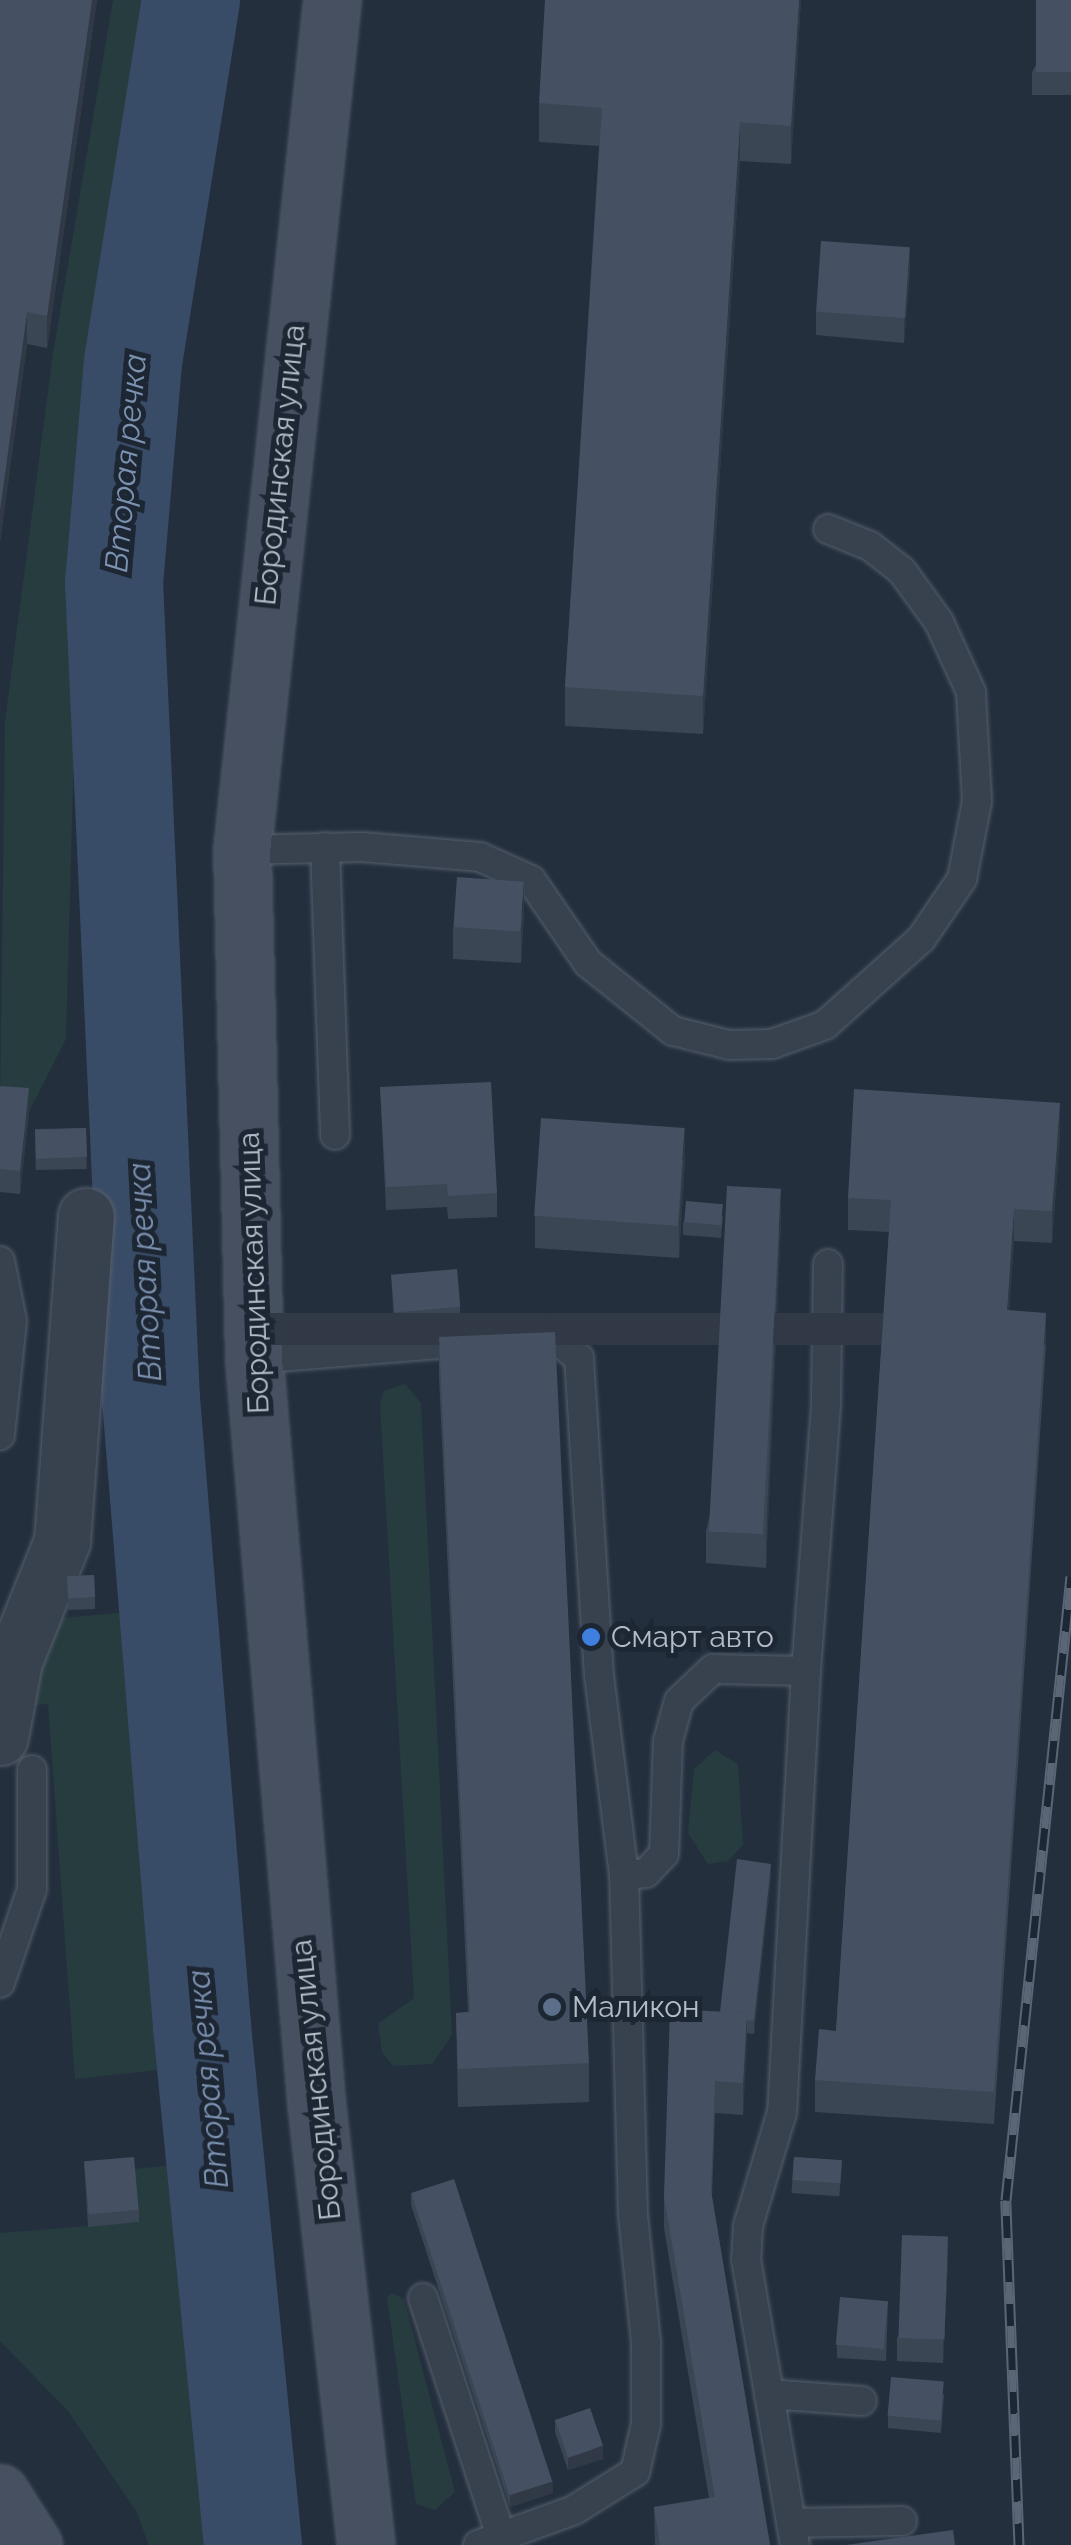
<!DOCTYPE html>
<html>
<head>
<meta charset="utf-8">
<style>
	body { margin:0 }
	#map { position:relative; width:1071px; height:2545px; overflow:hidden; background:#242f3e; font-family:Raleway,sans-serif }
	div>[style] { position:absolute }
	.green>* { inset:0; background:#263c3f }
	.river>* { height:98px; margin:-49px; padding:0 49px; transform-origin:49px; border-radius:49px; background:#394c67 }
	.roads { filter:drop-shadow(0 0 2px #565f6c) drop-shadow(0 0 2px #565f6c) }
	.service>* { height:28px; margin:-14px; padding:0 14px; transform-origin:14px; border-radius:14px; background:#38414e }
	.minor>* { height:55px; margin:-27.5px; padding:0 27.5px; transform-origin:27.5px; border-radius:27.5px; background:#38414e }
	.secondary>* { height:55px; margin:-27.5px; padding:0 27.5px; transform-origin:27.5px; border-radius:27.5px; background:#465061 }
	.rail>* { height:11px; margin-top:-5.5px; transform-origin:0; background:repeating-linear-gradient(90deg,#1d2633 0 22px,#5a6575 0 44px); box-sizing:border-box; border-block:2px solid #5a6575 }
	.wall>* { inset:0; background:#3b4654; transform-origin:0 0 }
	.shaded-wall>* { inset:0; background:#303945; transform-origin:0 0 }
	.building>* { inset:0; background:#455162; transform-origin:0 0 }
	.dots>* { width:28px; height:28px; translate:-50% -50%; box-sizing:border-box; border:5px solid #1d2633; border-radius:50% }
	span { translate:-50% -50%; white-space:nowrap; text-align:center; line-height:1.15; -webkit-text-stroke:10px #1d2633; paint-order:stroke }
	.street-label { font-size:30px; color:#b4bcc9 }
	.poi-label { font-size:30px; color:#b4bcc9 }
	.left { translate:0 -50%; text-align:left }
	.water-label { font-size:32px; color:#7c92b1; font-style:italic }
</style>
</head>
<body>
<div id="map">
	<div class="green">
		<i style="clip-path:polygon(113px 0,159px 0,101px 367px,78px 604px,66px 1039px,29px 1112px,0 1109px,5px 721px,53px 353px)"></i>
		<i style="clip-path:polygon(405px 1384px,421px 1403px,452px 2035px,432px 2064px,393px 2066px,382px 2052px,378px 2024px,414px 1998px,380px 1404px,384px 1391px)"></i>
		<i style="clip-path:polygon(141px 1611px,204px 1641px,241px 2061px,75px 2079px,48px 1704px,22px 1706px,43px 1644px,62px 1618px)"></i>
		<i style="clip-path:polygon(715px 1750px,738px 1764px,743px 1845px,728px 1861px,708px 1864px,688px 1833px,694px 1769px)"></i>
		<i style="clip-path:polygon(250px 2157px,296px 2545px,149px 2545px,136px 2511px,68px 2411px,0 2341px,0 2233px,139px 2222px,134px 2169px)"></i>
		<i style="clip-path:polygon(392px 2293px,404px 2299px,455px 2492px,435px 2510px,416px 2504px,387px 2298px)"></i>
	</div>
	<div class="river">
		<i style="left:191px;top:0;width:367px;rotate:99.1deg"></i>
		<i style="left:133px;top:362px;width:221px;rotate:94.9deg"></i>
		<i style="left:114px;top:582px;width:818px;rotate:87.41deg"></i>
		<i style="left:151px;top:1399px;width:629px;rotate:85.35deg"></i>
		<i style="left:202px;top:2026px;width:521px;rotate:84.39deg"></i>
	</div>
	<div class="roads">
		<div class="service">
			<i style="left:325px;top:847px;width:288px;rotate:88deg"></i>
			<i style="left:242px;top:850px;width:120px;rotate:-1.4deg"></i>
			<i style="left:362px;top:847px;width:118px;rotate:4.8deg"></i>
			<i style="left:480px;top:857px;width:56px;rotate:24.3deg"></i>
			<i style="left:531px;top:880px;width:101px;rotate:55.5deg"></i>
			<i style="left:588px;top:963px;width:109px;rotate:38.7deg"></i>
			<i style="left:673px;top:1031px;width:58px;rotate:14deg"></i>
			<i style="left:729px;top:1045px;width:43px;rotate:-1.3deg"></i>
			<i style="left:772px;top:1044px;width:56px;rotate:-19.7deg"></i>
			<i style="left:825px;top:1025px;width:129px;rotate:-41.9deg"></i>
			<i style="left:921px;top:939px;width:73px;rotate:-55.7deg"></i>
			<i style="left:962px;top:879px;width:79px;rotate:-79.1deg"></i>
			<i style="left:977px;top:801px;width:109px;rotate:-93.2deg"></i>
			<i style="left:971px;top:692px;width:77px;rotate:-114.6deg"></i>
			<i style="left:939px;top:622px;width:63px;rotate:-126deg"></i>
			<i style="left:902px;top:571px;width:41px;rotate:-142deg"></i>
			<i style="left:870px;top:546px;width:45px;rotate:-158deg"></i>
			<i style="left:0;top:1261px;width:61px;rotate:78.7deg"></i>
			<i style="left:12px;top:1321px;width:115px;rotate:96deg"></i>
			<i style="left:519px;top:1337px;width:31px;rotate:-6deg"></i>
			<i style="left:550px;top:1334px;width:38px;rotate:40deg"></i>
			<i style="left:579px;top:1358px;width:318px;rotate:86.4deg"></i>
			<i style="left:599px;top:1675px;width:202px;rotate:82.9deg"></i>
			<i style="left:254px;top:1359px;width:223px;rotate:-4.6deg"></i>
			<i style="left:806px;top:1671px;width:270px;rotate:-85.7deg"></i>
			<i style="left:826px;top:1402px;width:138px;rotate:-89.2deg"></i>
			<i style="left:0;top:1983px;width:99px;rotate:-71.2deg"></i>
			<i style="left:32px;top:1889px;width:119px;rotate:-90deg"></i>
			<i style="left:423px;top:2298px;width:251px;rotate:71.9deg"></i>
			<i style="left:769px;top:2394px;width:93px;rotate:4.3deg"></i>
			<i style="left:791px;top:2523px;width:111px;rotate:-1deg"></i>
			<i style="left:478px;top:2545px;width:102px;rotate:-20deg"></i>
			<i style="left:574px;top:2510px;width:72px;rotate:-31.9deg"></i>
			<i style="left:635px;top:2472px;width:49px;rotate:-77.1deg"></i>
			<i style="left:646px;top:2424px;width:81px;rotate:-90deg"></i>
			<i style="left:646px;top:2343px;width:128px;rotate:-95.8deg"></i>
			<i style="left:633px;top:2216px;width:341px;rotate:-91.5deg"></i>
			<i style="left:624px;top:1875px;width:22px;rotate:-5deg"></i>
			<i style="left:646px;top:1873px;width:26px;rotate:-47deg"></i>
			<i style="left:664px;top:1854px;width:113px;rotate:-88deg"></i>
			<i style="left:668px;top:1741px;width:41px;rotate:-74.6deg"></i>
			<i style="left:679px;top:1701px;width:47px;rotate:-43.3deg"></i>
			<i style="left:713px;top:1669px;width:93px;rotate:1.2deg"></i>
			<i style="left:806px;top:1671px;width:442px;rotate:93.1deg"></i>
			<i style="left:782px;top:2112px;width:119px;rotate:106.6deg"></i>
			<i style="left:748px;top:2226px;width:33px;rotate:93deg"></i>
			<i style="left:746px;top:2259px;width:290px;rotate:80.3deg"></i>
		</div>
		<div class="minor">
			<i style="left:0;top:1737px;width:77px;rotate:-79.6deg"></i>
			<i style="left:14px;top:1661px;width:129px;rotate:-68.2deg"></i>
			<i style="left:62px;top:1541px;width:326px;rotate:-85.8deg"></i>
		</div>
		<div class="secondary">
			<i style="left:332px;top:0;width:855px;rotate:96.04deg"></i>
			<i style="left:242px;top:850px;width:509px;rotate:88.65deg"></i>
			<i style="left:254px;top:1359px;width:745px;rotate:85.22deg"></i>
			<i style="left:316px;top:2101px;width:447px;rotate:83.6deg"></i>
			<i style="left:0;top:2493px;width:62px;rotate:57.6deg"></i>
		</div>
	</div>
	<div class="rail">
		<i style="left:1019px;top:2545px;width:345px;rotate:-92.2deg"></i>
		<i style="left:1006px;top:2200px;width:627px;rotate:-84.05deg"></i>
	</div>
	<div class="wall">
		<i style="clip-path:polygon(0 0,97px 0,47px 348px,27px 344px,0 542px)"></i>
		<i style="clip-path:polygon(801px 0,791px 164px,740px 161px,703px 734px,565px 726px,565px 687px,599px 146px,539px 142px,539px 103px)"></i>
		<i style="clip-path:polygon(1071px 0,1071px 95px,1032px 95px,1032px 72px)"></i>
		<i style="clip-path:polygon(910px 271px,904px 343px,816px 335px,816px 312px)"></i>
		<i style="clip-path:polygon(524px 914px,521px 963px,453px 959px,453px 927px)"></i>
		<i style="clip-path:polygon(0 1086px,29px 1112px,20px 1194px,0 1192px)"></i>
		<i style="clip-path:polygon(380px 1087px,497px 1193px,497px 1217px,448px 1219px,447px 1207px,386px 1210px)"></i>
		<i style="left:86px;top:1128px;width:41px;height:51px;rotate:89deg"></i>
		<i style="clip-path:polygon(1060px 1135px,1052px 1243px,1014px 1241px,1009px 1310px,1046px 1345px,994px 2124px,815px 2112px,815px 2080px,836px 2031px,889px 1232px,848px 1230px,848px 1198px)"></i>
		<i style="clip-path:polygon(685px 1159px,679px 1258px,535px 1248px,535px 1216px)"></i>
		<i style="clip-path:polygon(723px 1216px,721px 1238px,683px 1235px,683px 1222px)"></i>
		<i style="clip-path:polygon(781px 1221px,766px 1568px,706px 1563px,706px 1531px)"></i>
		<i style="clip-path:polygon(391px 1274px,460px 1307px,460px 1319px,394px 1325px)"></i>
		<i style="clip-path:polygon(439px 1337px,589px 2063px,589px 2102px,458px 2107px,456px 2013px,468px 2012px,439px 1376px)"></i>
		<i style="left:94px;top:1575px;width:34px;height:27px;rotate:88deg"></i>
		<i style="clip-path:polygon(771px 1876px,754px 2034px,747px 2033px,743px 2115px,715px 2113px,712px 2196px,770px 2545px,655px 2545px,654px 2507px,709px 2498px,664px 2228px,664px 2196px,720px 2012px)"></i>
		<i style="left:794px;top:2157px;width:48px;height:36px;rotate:4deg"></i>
		<i style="clip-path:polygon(84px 2162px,139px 2210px,139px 2222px,88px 2227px)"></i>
		<i style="clip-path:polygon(411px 2193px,553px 2493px,510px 2507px,411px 2205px)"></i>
		<i style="clip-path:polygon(948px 2260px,943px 2363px,897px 2361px,897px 2338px)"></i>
		<i style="clip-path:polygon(888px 2301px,886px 2361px,837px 2358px,837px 2345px)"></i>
		<i style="clip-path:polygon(944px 2394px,941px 2433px,888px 2428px,888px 2416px)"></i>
		<i style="clip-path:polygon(555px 2419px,603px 2459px,568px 2470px,555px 2432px)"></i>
	</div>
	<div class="shaded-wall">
		<i style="clip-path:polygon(92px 0,97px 0,47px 348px,47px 316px)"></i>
		<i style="clip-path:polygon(799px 0,801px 0,791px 164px,791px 126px)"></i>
		<i style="clip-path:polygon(740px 122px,740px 161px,703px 734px,703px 696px)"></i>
		<i style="clip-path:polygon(910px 248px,910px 271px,904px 343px,904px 319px)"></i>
		<i style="clip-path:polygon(27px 312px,27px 344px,0 542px,0 510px)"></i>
		<i style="clip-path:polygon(524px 882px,524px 914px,521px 963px,521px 931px)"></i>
		<i style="clip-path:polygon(29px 1088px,29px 1112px,20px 1194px,20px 1171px)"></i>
		<i style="clip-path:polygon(1060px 1103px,1060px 1135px,1052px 1243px,1052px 1211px)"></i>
		<i style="clip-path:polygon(685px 1127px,685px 1159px,679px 1258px,679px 1225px)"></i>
		<i style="clip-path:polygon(781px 1189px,781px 1221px,766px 1568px,766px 1536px)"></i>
		<i style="clip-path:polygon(1014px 1209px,1014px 1241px,1007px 1342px,1007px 1310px)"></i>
		<i style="left:1046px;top:1313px;width:32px;height:781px;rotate:90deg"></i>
		<i style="clip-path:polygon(771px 1864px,771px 1876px,754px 2034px,754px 2021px)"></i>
		<i style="clip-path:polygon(747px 2013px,747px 2045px,743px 2115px,743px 2083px)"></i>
		<i style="clip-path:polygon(948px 2237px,948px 2260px,943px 2363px,943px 2340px)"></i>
		<i style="clip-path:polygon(603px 2446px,603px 2459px,568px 2470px,568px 2458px)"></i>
		<i style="clip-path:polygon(553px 2481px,553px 2493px,510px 2507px,510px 2495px)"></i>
	</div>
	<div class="building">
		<i style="clip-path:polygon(0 0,92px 0,47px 316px,27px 312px,0 510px)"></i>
		<i style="clip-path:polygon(545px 0,799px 0,791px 126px,740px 122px,703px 696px,565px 687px,602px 108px,539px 103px)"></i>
		<i style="left:1036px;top:0;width:35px;height:72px"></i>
		<i style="left:821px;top:241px;width:89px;height:71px;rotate:4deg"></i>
		<i style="left:457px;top:877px;width:67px;height:50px;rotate:4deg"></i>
		<i style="clip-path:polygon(491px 1082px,497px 1193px,448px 1196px,447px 1184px,386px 1187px,380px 1087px)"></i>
		<i style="clip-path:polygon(0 1086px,29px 1088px,20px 1171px,0 1169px)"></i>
		<i style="clip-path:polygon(854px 1089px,1060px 1103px,1052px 1211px,1014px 1209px,1007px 1310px,1046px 1313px,994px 2092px,815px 2080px,819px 2029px,836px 2031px,891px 1200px,848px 1198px)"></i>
		<i style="left:541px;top:1118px;width:144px;height:98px;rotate:4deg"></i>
		<i style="left:86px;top:1128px;width:29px;height:51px;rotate:88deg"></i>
		<i style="left:727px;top:1186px;width:54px;height:346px;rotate:3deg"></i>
		<i style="left:686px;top:1201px;width:37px;height:21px;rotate:5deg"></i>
		<i style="left:457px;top:1269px;width:38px;height:66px;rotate:85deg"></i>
		<i style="clip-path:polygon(555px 1332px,589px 2063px,458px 2069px,456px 2013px,470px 2012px,439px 1337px)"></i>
		<i style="left:94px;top:1575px;width:22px;height:27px;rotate:87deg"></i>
		<i style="clip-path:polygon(737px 1859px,771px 1864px,754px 2021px,746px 2020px,747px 2013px,720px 2012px)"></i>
		<i style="clip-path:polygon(670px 2009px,747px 2013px,743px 2083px,715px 2081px,711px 2191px,770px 2545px,660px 2545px,654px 2507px,715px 2497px,664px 2196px)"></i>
		<i style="left:134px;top:2157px;width:53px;height:50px;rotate:85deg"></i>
		<i style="left:794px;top:2157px;width:48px;height:23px;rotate:4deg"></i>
		<i style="left:454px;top:2179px;width:318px;height:45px;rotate:72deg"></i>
		<i style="left:902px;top:2235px;width:46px;height:103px;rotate:2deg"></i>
		<i style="left:840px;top:2297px;width:48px;height:48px;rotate:5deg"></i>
		<i style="left:891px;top:2377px;width:53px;height:39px;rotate:5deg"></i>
		<i style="left:590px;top:2408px;width:40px;height:37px;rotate:71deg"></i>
		<i style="clip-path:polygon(953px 2530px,955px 2545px,846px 2545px)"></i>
	</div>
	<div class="dots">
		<i style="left:591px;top:1637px;background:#3f7fe0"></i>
		<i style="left:552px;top:2007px;background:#5c6f8a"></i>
	</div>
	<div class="street-label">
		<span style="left:280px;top:465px;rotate:-84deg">Бородинская улица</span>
		<span style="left:254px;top:1273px;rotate:-92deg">Бородинская улица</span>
		<span style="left:316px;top:2080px;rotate:-96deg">Бородинская улица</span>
	</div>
	<div class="poi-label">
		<span class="left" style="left:611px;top:1637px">Смарт авто</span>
		<span class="left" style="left:572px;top:2007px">Маликон</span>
	</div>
	<div class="water-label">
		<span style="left:126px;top:463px;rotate:-85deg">Вторая речка</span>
		<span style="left:145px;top:1272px;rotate:-93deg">Вторая речка</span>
		<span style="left:208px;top:2079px;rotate:-95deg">Вторая речка</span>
	</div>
</div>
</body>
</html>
